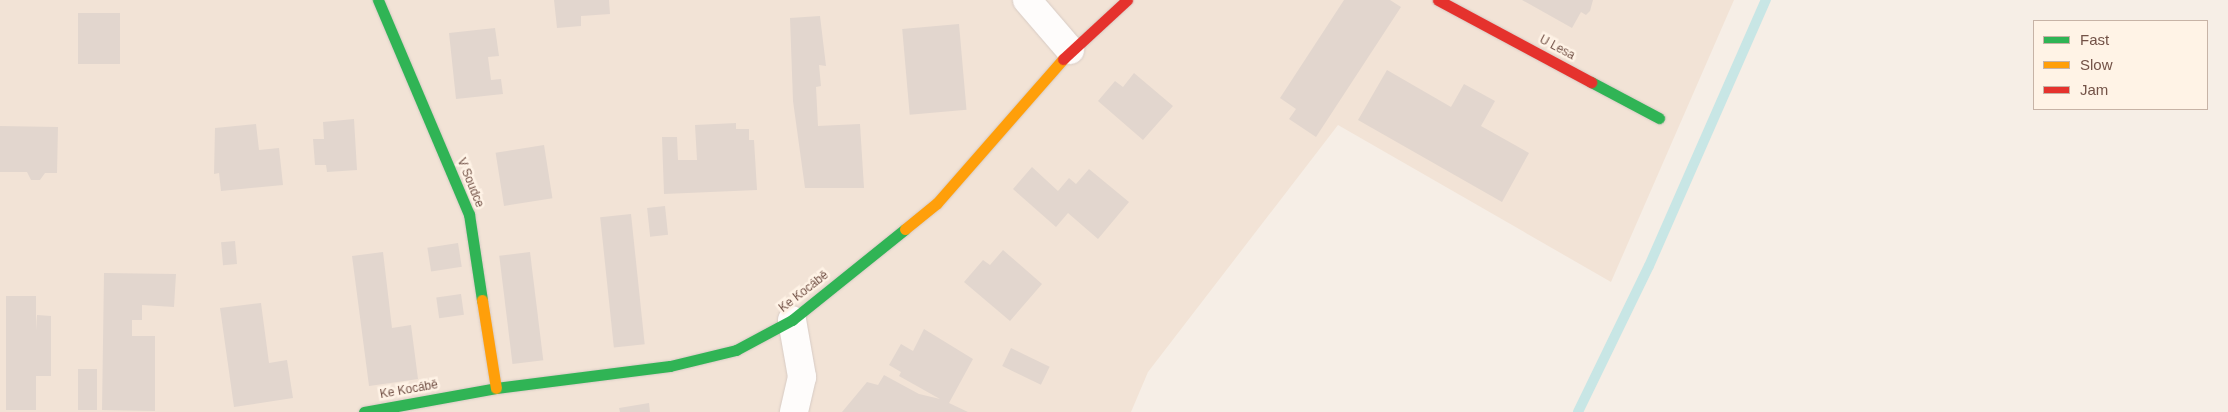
<!DOCTYPE html>
<html>
<head>
<meta charset="utf-8">
<style>
	body { margin:0 }
	#map { position:relative; width:2228px; height:412px; overflow:hidden; background:#f6eee6; font-family:Arial,sans-serif }
	div>[style] { position:absolute }
	.residential>* { inset:0; background:#f2e3d6 }
	.stream>* { height:10px; margin:-5px; padding:0 5px; transform-origin:5px; border-radius:5px; background:#c8e6e5 }
	.building>* { inset:0; background:#e2d6ce; transform-origin:0 0 }
	.roads { filter:drop-shadow(0 0 1px #d7cbc4) drop-shadow(0 0 1px #d7cbc4) }
	.street>* { height:28px; margin:-14px; padding:0 14px; transform-origin:14px; border-radius:14px; background:#fefcfb }
	.fast>* { height:11px; margin:-5.5px; padding:0 5.5px; transform-origin:5.5px; border-radius:5.5px; background:#30b455 }
	.slow>* { height:11px; margin:-5.5px; padding:0 5.5px; transform-origin:5.5px; border-radius:5.5px; background:#ff9f0a }
	.jam>* { height:11px; margin:-5.5px; padding:0 5.5px; transform-origin:5.5px; border-radius:5.5px; background:#e5322d }
	span { translate:-50% -50%; white-space:nowrap; text-align:center; line-height:1.15; -webkit-text-stroke:5px #fff3e6; paint-order:stroke }
	.street-label { font-size:12px; color:#735247 }
	.legend { position:absolute; left:2033px; top:20px; width:175px; height:90px; box-sizing:border-box; background:#fff3e6; border:1px solid #c7b3a6; margin:0; padding:6px 9px; list-style:none; font-size:15px; color:#735247 }
	.legend li { display:flex; align-items:center; gap:10px; height:25px }
	.legend b { width:25px; border:1px solid #c7b3a6 }
</style>
</head>
<body>
<div id="map">
	<div class="residential">
		<i style="clip-path:polygon(0 0,1734px 0,1611px 282px,1338px 125px,1148px 372px,1131px 412px,0 412px)"></i>
	</div>
	<div class="stream">
		<i style="left:1578px;top:412px;width:162px;rotate:-64.1deg"></i>
		<i style="left:1649px;top:266px;width:291px;rotate:-66.3deg"></i>
	</div>
	<div class="building">
		<i style="clip-path:polygon(554px 0,609px 0,610px 14px,581px 16px,581px 26px,557px 28px)"></i>
		<i style="clip-path:polygon(1344px 0,1390px 0,1401px 7px,1316px 137px,1289px 119px,1296px 109px,1280px 98px)"></i>
		<i style="clip-path:polygon(1522px 0,1593px 0,1590px 11px,1586px 15px,1581px 12px,1572px 28px)"></i>
		<i style="left:78px;top:13px;width:42px;height:51px"></i>
		<i style="clip-path:polygon(820px 16px,826px 66px,819px 65px,821px 86px,816px 87px,818px 126px,860px 124px,864px 188px,805px 188px,793px 101px,790px 18px)"></i>
		<i style="left:959px;top:24px;width:86px;height:57px;rotate:85deg"></i>
		<i style="clip-path:polygon(495px 28px,499px 56px,488px 57px,491px 80px,501px 79px,503px 94px,456px 99px,449px 33px)"></i>
		<i style="clip-path:polygon(1387px 70px,1451px 107px,1464px 84px,1495px 101px,1481px 126px,1529px 153px,1502px 202px,1358px 120px)"></i>
		<i style="clip-path:polygon(1134px 73px,1173px 106px,1143px 140px,1098px 101px,1115px 81px,1123px 87px)"></i>
		<i style="clip-path:polygon(354px 119px,357px 170px,327px 172px,326px 165px,315px 165px,313px 139px,324px 139px,323px 122px)"></i>
		<i style="clip-path:polygon(736px 123px,736px 129px,749px 129px,749px 140px,754px 140px,757px 190px,664px 194px,662px 137px,677px 137px,678px 160px,697px 160px,695px 125px)"></i>
		<i style="clip-path:polygon(256px 124px,259px 150px,279px 148px,283px 185px,221px 191px,219px 173px,214px 174px,215px 128px)"></i>
		<i style="clip-path:polygon(0 126px,58px 127px,57px 173px,45px 173px,40px 180px,31px 180px,27px 172px,0 172px)"></i>
		<i style="left:544px;top:145px;width:54px;height:49px;rotate:81deg"></i>
		<i style="clip-path:polygon(1032px 167px,1058px 191px,1069px 178px,1076px 184px,1089px 169px,1129px 202px,1098px 239px,1068px 213px,1056px 227px,1013px 189px)"></i>
		<i style="left:665px;top:206px;width:29px;height:18px;rotate:84deg"></i>
		<i style="left:631px;top:214px;width:131px;height:31px;rotate:84deg"></i>
		<i style="left:235px;top:241px;width:23px;height:14px;rotate:85deg"></i>
		<i style="left:458px;top:243px;width:24px;height:31px;rotate:81deg"></i>
		<i style="clip-path:polygon(1003px 250px,1042px 284px,1010px 321px,964px 282px,983px 260px,990px 265px)"></i>
		<i style="clip-path:polygon(383px 252px,392px 328px,411px 325px,418px 379px,369px 386px,352px 256px)"></i>
		<i style="left:530px;top:252px;width:109px;height:31px;rotate:83deg"></i>
		<i style="clip-path:polygon(104px 273px,176px 274px,174px 307px,142px 305px,142px 320px,132px 320px,132px 336px,155px 336px,155px 411px,102px 410px)"></i>
		<i style="left:461px;top:294px;width:21px;height:25px;rotate:82deg"></i>
		<i style="clip-path:polygon(6px 296px,36px 296px,36px 331px,37px 315px,51px 316px,51px 376px,36px 376px,36px 410px,6px 410px)"></i>
		<i style="clip-path:polygon(261px 303px,269px 363px,287px 360px,293px 398px,234px 407px,220px 308px)"></i>
		<i style="clip-path:polygon(924px 329px,973px 359px,949px 403px,968px 412px,842px 412px,867px 382px,878px 385px,884px 375px,919px 394px,940px 399px,899px 376px,901px 372px,889px 365px,901px 344px,913px 351px)"></i>
		<i style="left:1011px;top:348px;width:43px;height:20px;rotate:26deg"></i>
		<i style="left:78px;top:369px;width:19px;height:41px"></i>
		<i style="clip-path:polygon(649px 403px,650px 412px,620px 412px,619px 408px)"></i>
	</div>
	<div class="roads">
		<div class="street">
			<i style="left:1027px;top:0;width:66px;rotate:49.3deg"></i>
			<i style="left:792px;top:320px;width:58px;rotate:80deg"></i>
			<i style="left:802px;top:377px;width:36px;rotate:103deg"></i>
		</div>
		<div class="fast">
			<i style="left:378px;top:0;width:233px;rotate:67deg"></i>
			<i style="left:469px;top:214px;width:87px;rotate:81.4deg"></i>
			<i style="left:1591px;top:82px;width:77px;rotate:27.9deg"></i>
			<i style="left:364px;top:412px;width:134px;rotate:-10.3deg"></i>
			<i style="left:496px;top:388px;width:175px;rotate:-7.2deg"></i>
			<i style="left:670px;top:366px;width:68px;rotate:-13.6deg"></i>
			<i style="left:736px;top:350px;width:64px;rotate:-28.2deg"></i>
			<i style="left:792px;top:320px;width:145px;rotate:-38.8deg"></i>
		</div>
		<div class="slow">
			<i style="left:905px;top:229px;width:41px;rotate:-39.1deg"></i>
			<i style="left:937px;top:203px;width:191px;rotate:-48.8deg"></i>
			<i style="left:482px;top:300px;width:89px;rotate:81deg"></i>
		</div>
		<div class="jam">
			<i style="left:1438px;top:0;width:174px;rotate:28.2deg"></i>
			<i style="left:1063px;top:59px;width:87px;rotate:-42.7deg"></i>
		</div>
	</div>
	<div class="street-label">
		<span style="left:1557px;top:48px;rotate:28deg">U Lesa</span>
		<span style="left:470px;top:183px;rotate:68deg">V Soudce</span>
		<span style="left:804px;top:292px;rotate:-38deg">Ke Kocábě</span>
		<span style="left:409px;top:390px;rotate:-10deg">Ke Kocábě</span>
	</div>
	<ul class="legend">
	<li><b style="height:6px;background:#30b455"></b>Fast</li>
	<li><b style="height:6px;background:#ff9f0a"></b>Slow</li>
	<li><b style="height:6px;background:#e5322d"></b>Jam</li>
	</ul>
</div>
</body>
</html>
